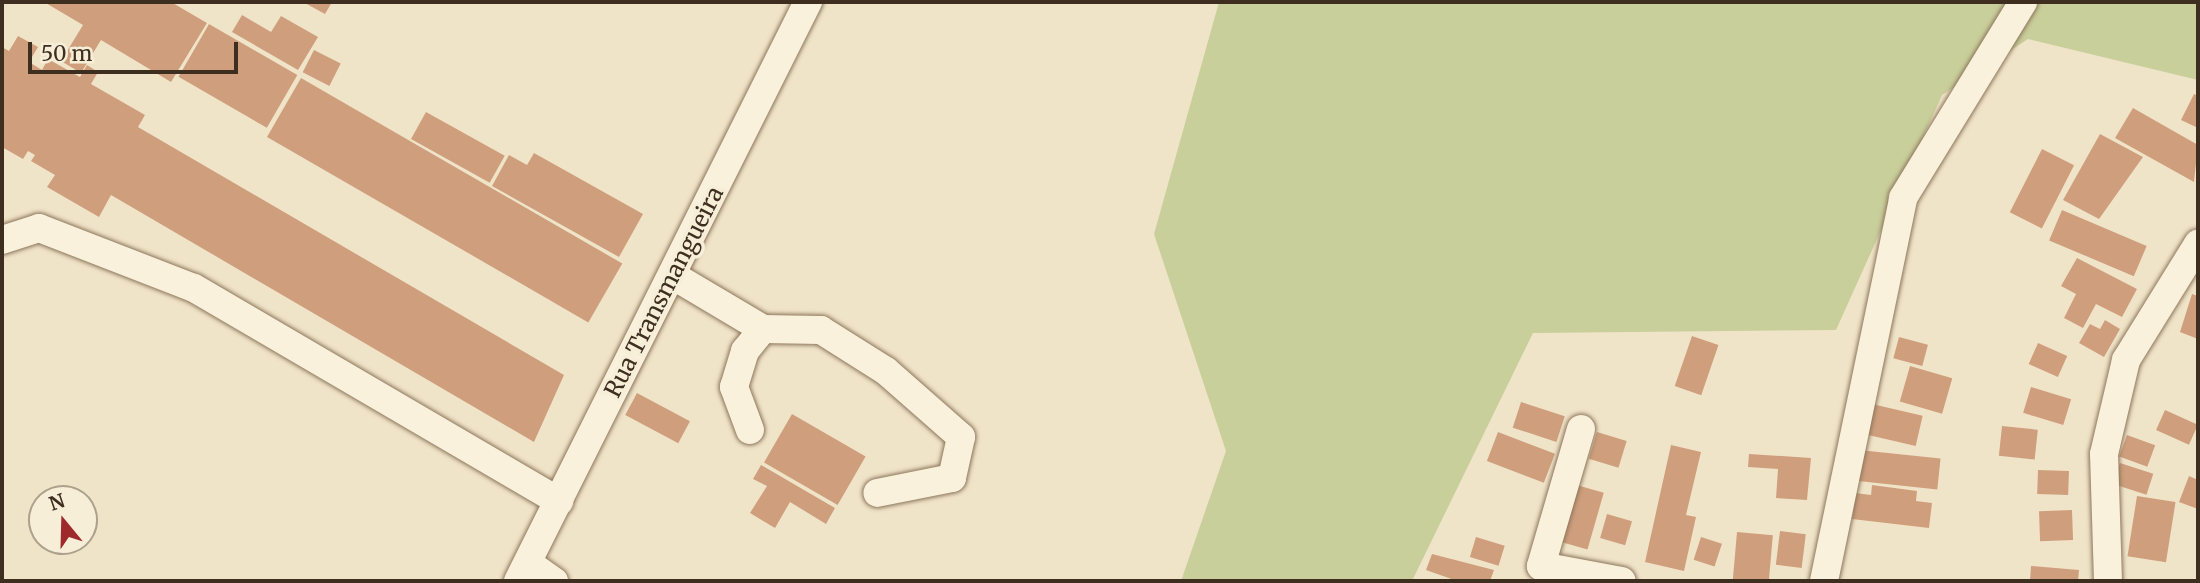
<!DOCTYPE html>
<html>
<head>
<meta charset="utf-8">
<style>
	body { margin:0 }
	#map { position:relative; width:2200px; height:583px; overflow:hidden; background:#f0e4c8; font-family:Merriweather,serif }
	div>[style] { position:absolute }
	.green>* { inset:0; background:#c9cf9b }
	.building>* { inset:0; background:#cf9f7d; transform-origin:0 0 }
	.roads { filter:drop-shadow(0 0 2px #8d765c) drop-shadow(0 0 2px #8d765c) }
	.minor>* { height:28px; margin:-14px; padding:0 14px; transform-origin:14px; border-radius:14px; background:#faf1dc }
	span { translate:-50% -50%; white-space:nowrap; text-align:center; line-height:1.15; -webkit-text-stroke:7px #f7eed8; paint-order:stroke }
	.street-label { font-size:23px; color:#3d2e20 }
	.frame { position:absolute; inset:0; border:4px solid #3d2e20; pointer-events:none }
	.north { position:absolute; left:28px; top:485px; width:70px; height:70px; box-sizing:border-box; background:#f7eed8; border:2px solid #ada18e; border-radius:50%; rotate:341deg; font-size:19px; font-weight:700; line-height:28px; text-align:center; color:#3d2e20 }
	.north::after { content:''; display:block; margin:auto; width:24px; height:32px; background:#9e2a2b; clip-path:polygon(50% 0,100% 100%,50% 72%,0 100%) }
	.scale { position:absolute; left:28px; top:42px; width:210px; height:32px; box-sizing:border-box; border:4px solid #3d2e20; border-top:0; padding-left:9px; font-size:21px; line-height:24px; white-space:nowrap; color:#3d2e20; -webkit-text-stroke:5px #f7eed8; paint-order:stroke }
</style>
</head>
<body>
<div id="map">
	<div class="green">
		<i style="clip-path:polygon(1219px 2px,2198px 2px,2198px 80px,2028px 39px,1942px 95px,1836px 330px,1533px 333px,1412px 581px,1181px 581px,1226px 451px,1154px 234px)"></i>
	</div>
	<div class="building">
		<i style="clip-path:polygon(44px 2px,171px 2px,207px 23px,171px 82px,101px 40px,81px 73px,61px 61px,83px 25px)"></i>
		<i style="clip-path:polygon(303px 2px,332px 2px,325px 14px)"></i>
		<i style="clip-path:polygon(242px 15px,271px 32px,281px 16px,318px 37px,298px 70px,232px 32px)"></i>
		<i style="left:209px;top:24px;width:102px;height:61px;rotate:30deg"></i>
		<i style="clip-path:polygon(18px 36px,38px 47px,29px 62px,42px 70px,48px 59px,80px 77px,87px 65px,98px 72px,91px 84px,145px 115px,138px 127px,564px 375px,534px 442px,111px 195px,99px 217px,47px 187px,55px 175px,31px 161px,35px 155px,28px 151px,23px 159px,2px 147px,2px 47px,9px 51px)"></i>
		<i style="left:314px;top:50px;width:30px;height:25px;rotate:27deg"></i>
		<i style="left:301px;top:78px;width:371px;height:68px;rotate:30deg"></i>
		<i style="clip-path:polygon(2194px 94px,2198px 96px,2198px 128px,2181px 120px)"></i>
		<i style="clip-path:polygon(2133px 108px,2198px 145px,2194px 182px,2115px 138px)"></i>
		<i style="left:426px;top:112px;width:90px;height:31px;rotate:29deg"></i>
		<i style="clip-path:polygon(2100px 134px,2143px 157px,2099px 219px,2063px 200px)"></i>
		<i style="left:2042px;top:149px;width:36px;height:71px;rotate:27deg"></i>
		<i style="clip-path:polygon(534px 153px,643px 214px,619px 257px,492px 186px,509px 155px,527px 165px)"></i>
		<i style="left:2062px;top:210px;width:92px;height:33px;rotate:23deg"></i>
		<i style="clip-path:polygon(2077px 258px,2137px 289px,2122px 317px,2096px 304px,2083px 328px,2064px 318px,2076px 294px,2061px 286px)"></i>
		<i style="clip-path:polygon(2192px 294px,2198px 296px,2198px 339px,2180px 332px)"></i>
		<i style="clip-path:polygon(2105px 320px,2120px 329px,2104px 357px,2079px 343px,2090px 324px,2100px 329px)"></i>
		<i style="left:1692px;top:336px;width:28px;height:53px;rotate:19deg"></i>
		<i style="left:1899px;top:337px;width:30px;height:22px;rotate:15deg"></i>
		<i style="left:2038px;top:343px;width:32px;height:23px;rotate:24deg"></i>
		<i style="left:1910px;top:366px;width:44px;height:37px;rotate:16deg"></i>
		<i style="left:2031px;top:387px;width:42px;height:27px;rotate:17deg"></i>
		<i style="left:637px;top:393px;width:60px;height:25px;rotate:28deg"></i>
		<i style="left:1521px;top:402px;width:46px;height:27px;rotate:18deg"></i>
		<i style="left:1872px;top:404px;width:52px;height:31px;rotate:13deg"></i>
		<i style="left:2165px;top:410px;width:36px;height:22px;rotate:24deg"></i>
		<i style="left:792px;top:414px;width:85px;height:56px;rotate:30deg"></i>
		<i style="left:2002px;top:426px;width:36px;height:30px;rotate:6deg"></i>
		<i style="left:1498px;top:432px;width:61px;height:31px;rotate:21deg"></i>
		<i style="left:1597px;top:432px;width:31px;height:28px;rotate:17deg"></i>
		<i style="left:2127px;top:435px;width:30px;height:23px;rotate:20deg"></i>
		<i style="clip-path:polygon(1671px 445px,1701px 452px,1686px 515px,1696px 517px,1684px 571px,1645px 562px)"></i>
		<i style="left:1859px;top:450px;width:82px;height:31px;rotate:6deg"></i>
		<i style="clip-path:polygon(1749px 454px,1811px 458px,1807px 500px,1776px 498px,1778px 469px,1748px 467px)"></i>
		<i style="left:2120px;top:463px;width:35px;height:22px;rotate:18deg"></i>
		<i style="clip-path:polygon(761px 465px,835px 508px,826px 524px,790px 502px,775px 528px,750px 513px,767px 486px,753px 479px)"></i>
		<i style="left:2038px;top:470px;width:31px;height:24px;rotate:2deg"></i>
		<i style="clip-path:polygon(2189px 476px,2198px 480px,2198px 509px,2179px 502px)"></i>
		<i style="left:1573px;top:484px;width:32px;height:59px;rotate:16deg"></i>
		<i style="clip-path:polygon(1872px 485px,1917px 491px,1916px 501px,1932px 503px,1929px 528px,1852px 519px,1855px 493px,1871px 495px)"></i>
		<i style="left:2137px;top:496px;width:39px;height:61px;rotate:9deg"></i>
		<i style="left:2072px;top:510px;width:30px;height:33px;rotate:88deg"></i>
		<i style="left:1607px;top:514px;width:26px;height:25px;rotate:16deg"></i>
		<i style="left:1780px;top:531px;width:26px;height:34px;rotate:7deg"></i>
		<i style="left:1737px;top:532px;width:36px;height:48px;rotate:5deg"></i>
		<i style="left:1476px;top:537px;width:30px;height:21px;rotate:17deg"></i>
		<i style="left:1701px;top:537px;width:22px;height:24px;rotate:18deg"></i>
		<i style="clip-path:polygon(1432px 554px,1494px 570px,1490px 581px,1457px 581px,1426px 570px)"></i>
		<i style="clip-path:polygon(2031px 566px,2079px 570px,2078px 581px,2030px 581px)"></i>
	</div>
	<div class="roads">
		<div class="minor">
			<i style="left:2px;top:240px;width:39px;rotate:-18deg"></i>
			<i style="left:39px;top:228px;width:166px;rotate:21.2deg"></i>
			<i style="left:194px;top:288px;width:423px;rotate:30.3deg"></i>
			<i style="left:672px;top:275px;width:106px;rotate:30.7deg"></i>
			<i style="left:763px;top:329px;width:58px;rotate:1deg"></i>
			<i style="left:821px;top:330px;width:77px;rotate:32.2deg"></i>
			<i style="left:886px;top:371px;width:100px;rotate:41.3deg"></i>
			<i style="left:961px;top:437px;width:42px;rotate:102.4deg"></i>
			<i style="left:952px;top:478px;width:76px;rotate:168.7deg"></i>
			<i style="left:1581px;top:429px;width:143px;rotate:106.3deg"></i>
			<i style="left:1541px;top:566px;width:82px;rotate:10.5deg"></i>
			<i style="left:750px;top:430px;width:46px;rotate:-110.4deg"></i>
			<i style="left:734px;top:387px;width:38px;rotate:-73deg"></i>
			<i style="left:745px;top:351px;width:28px;rotate:-51deg"></i>
			<i style="left:528px;top:563px;width:32px;rotate:35deg"></i>
			<i style="left:518px;top:581px;width:648px;rotate:-63.4deg"></i>
			<i style="left:1824px;top:581px;width:391px;rotate:-78.3deg"></i>
			<i style="left:1903px;top:198px;width:230px;rotate:-58.5deg"></i>
			<i style="left:2108px;top:581px;width:127px;rotate:-91.8deg"></i>
			<i style="left:2104px;top:454px;width:97px;rotate:-76.8deg"></i>
			<i style="left:2126px;top:360px;width:137px;rotate:-58.2deg"></i>
		</div>
	</div>
	<div class="street-label">
		<span style="left:664px;top:292px;rotate:-63deg">Rua Transmangueira</span>
	</div>
	<div class="frame"></div>
	<div class="north">N</div>
	<div class="scale">50 m</div>
</div>
</body>
</html>
